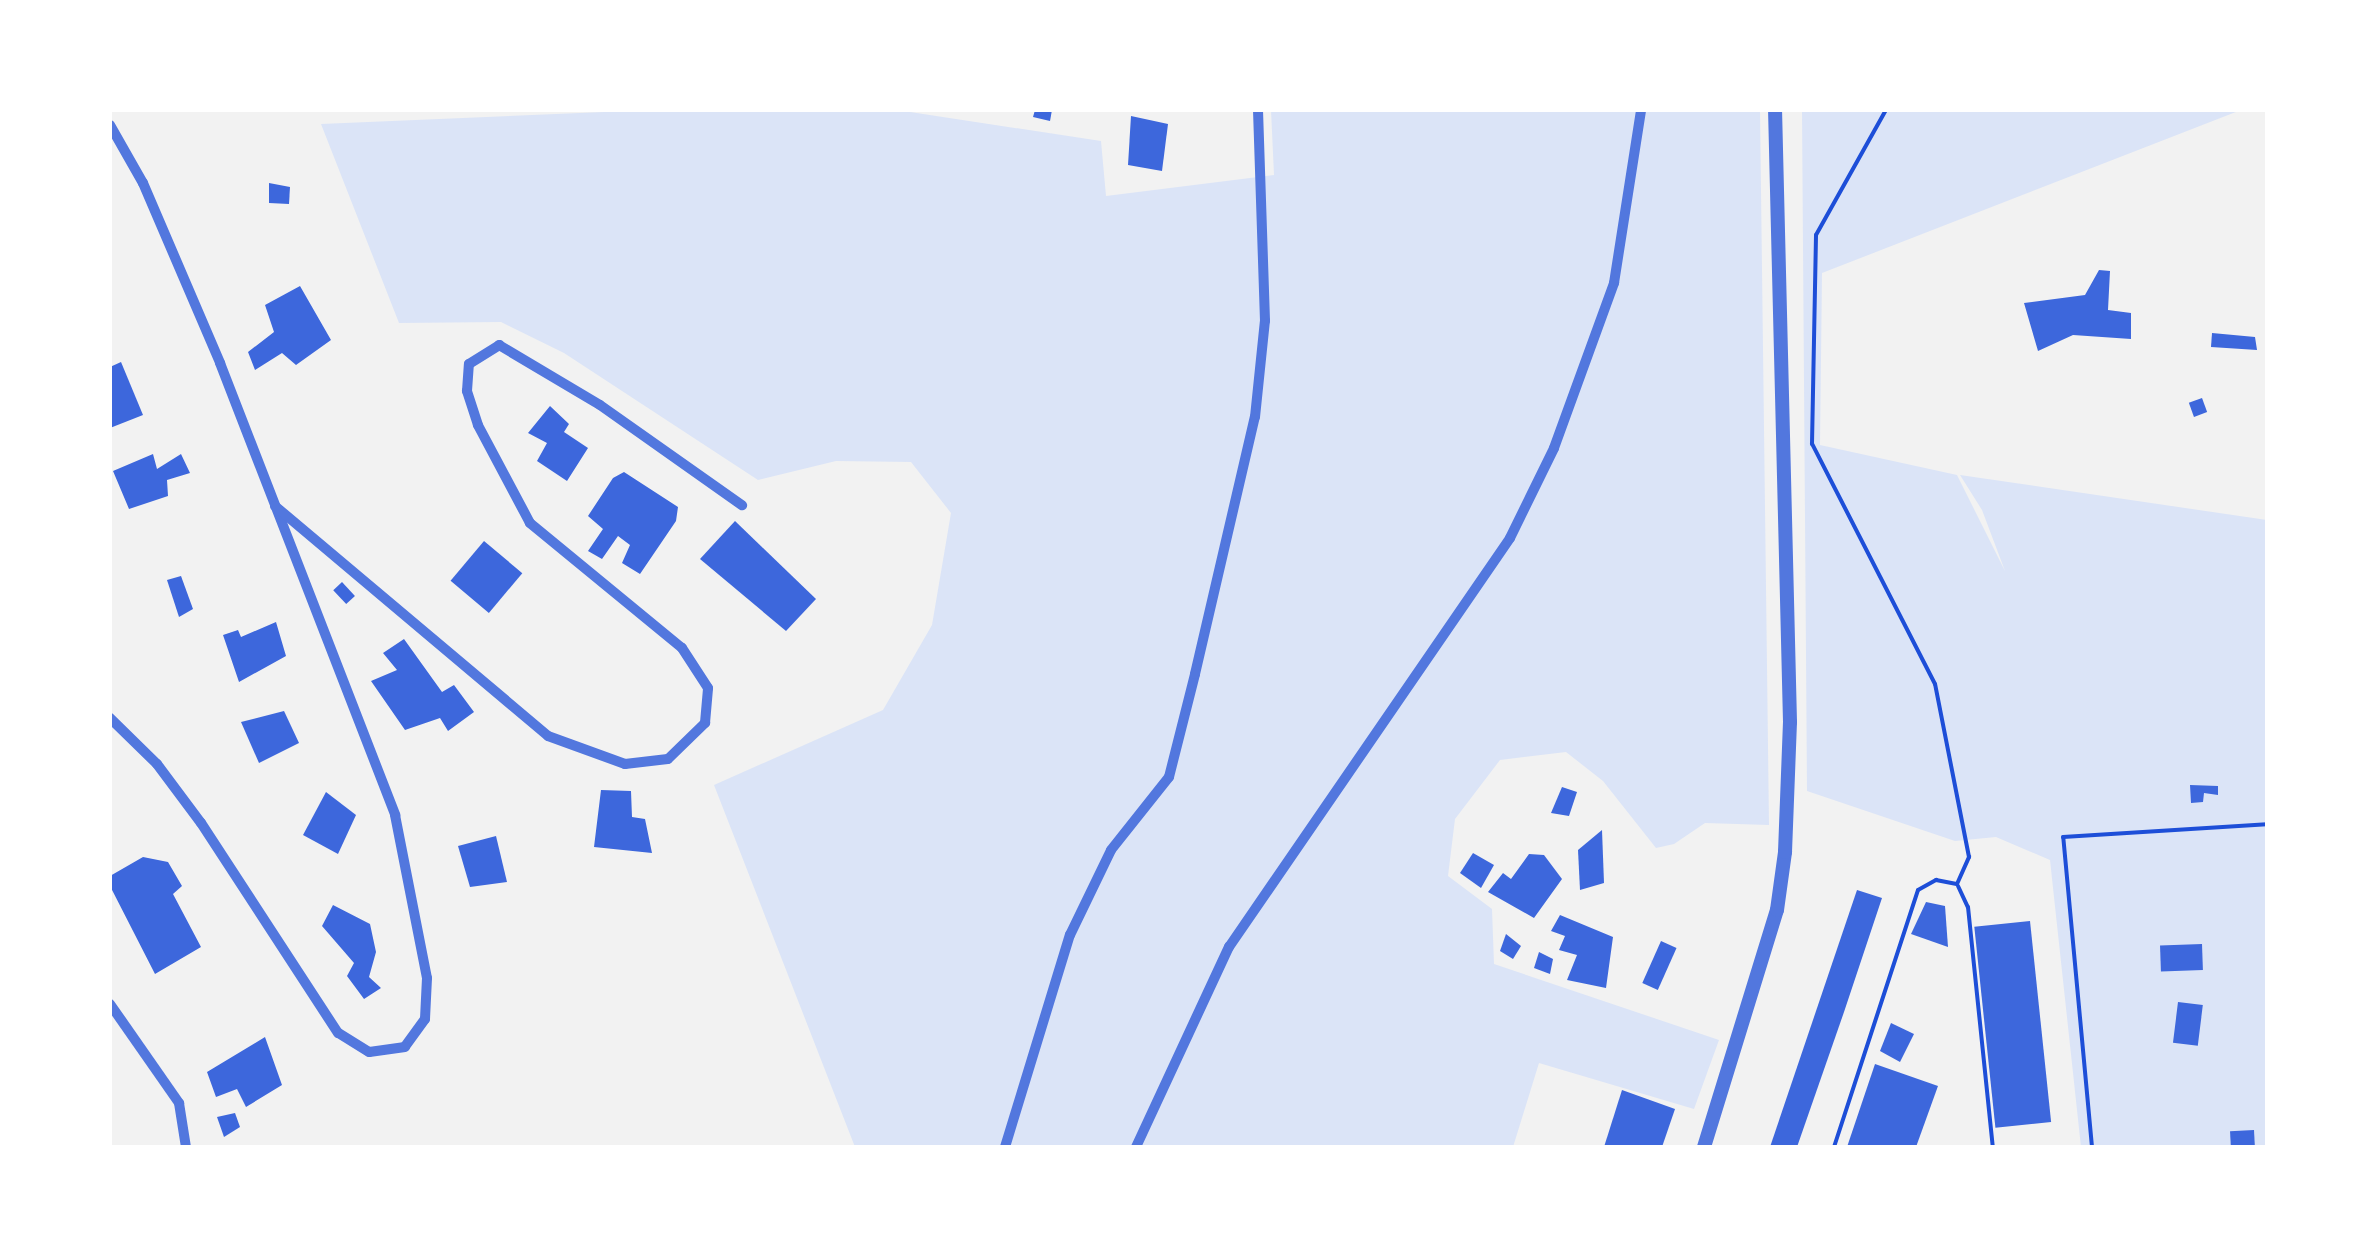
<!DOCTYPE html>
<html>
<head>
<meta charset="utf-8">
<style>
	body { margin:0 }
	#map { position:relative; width:2377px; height:1257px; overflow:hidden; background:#f2f2f2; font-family:"Playfair Display",serif }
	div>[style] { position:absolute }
	.green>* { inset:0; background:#dbe4f7 }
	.building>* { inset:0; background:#3d67dc; transform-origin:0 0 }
	.path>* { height:4px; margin:-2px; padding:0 2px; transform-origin:2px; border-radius:2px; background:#1d4ed8 }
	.minor>* { height:10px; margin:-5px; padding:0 5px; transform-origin:5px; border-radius:5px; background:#5277de }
	.tertiary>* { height:14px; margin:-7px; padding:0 7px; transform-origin:7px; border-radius:7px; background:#5277de }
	span { translate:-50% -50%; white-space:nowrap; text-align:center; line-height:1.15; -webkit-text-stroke:10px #fff; paint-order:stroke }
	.frame { position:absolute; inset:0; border:112px solid #fff; pointer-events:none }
</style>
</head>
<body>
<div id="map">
	<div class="green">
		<i style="clip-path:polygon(652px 110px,897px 110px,1101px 141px,1106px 196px,1274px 175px,1271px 110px,1760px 110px,1769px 825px,1705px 823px,1674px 844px,1656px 848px,1603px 781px,1566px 752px,1500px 760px,1455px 819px,1448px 876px,1492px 909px,1494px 964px,1719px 1040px,1694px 1109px,1539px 1063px,1513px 1147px,855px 1147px,714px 785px,883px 710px,932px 625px,951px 513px,911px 462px,836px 461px,758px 480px,564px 353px,501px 322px,399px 323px,321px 124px)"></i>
		<i style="clip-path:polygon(1802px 110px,2241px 110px,1822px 273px,1820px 445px,1957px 475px,2005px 571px,1982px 510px,1960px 475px,2267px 520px,2267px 1147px,2081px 1147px,2050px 860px,1996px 837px,1955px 841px,1807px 791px)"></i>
	</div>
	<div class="building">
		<i style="clip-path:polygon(1035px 110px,1052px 110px,1050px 121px,1033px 117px)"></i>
		<i style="clip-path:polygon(1131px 116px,1168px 124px,1162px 171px,1128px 165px)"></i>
		<i style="clip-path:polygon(269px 183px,290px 187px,289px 204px,269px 203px)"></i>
		<i style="clip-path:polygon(2099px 270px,2110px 271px,2108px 310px,2131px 313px,2131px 339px,2073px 335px,2038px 351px,2024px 303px,2085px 295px)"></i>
		<i style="clip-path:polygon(300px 286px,331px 340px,296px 365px,282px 353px,255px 370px,248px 352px,274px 332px,265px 305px)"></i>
		<i style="clip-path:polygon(2212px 333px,2255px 337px,2257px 350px,2211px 347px)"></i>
		<i style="clip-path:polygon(121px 362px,143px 415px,110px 428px,110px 367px)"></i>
		<i style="left:2202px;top:398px;width:15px;height:14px;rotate:70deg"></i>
		<i style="clip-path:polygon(550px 406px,569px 424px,564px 432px,588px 448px,567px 481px,537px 461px,547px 443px,528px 433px)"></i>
		<i style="clip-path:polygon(153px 454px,157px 469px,181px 454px,190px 473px,167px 480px,168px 496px,129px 509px,113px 471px)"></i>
		<i style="clip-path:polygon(624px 472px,678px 507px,676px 521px,640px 574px,622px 563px,630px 545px,618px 536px,602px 559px,588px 551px,603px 529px,588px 516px,613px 478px)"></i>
		<i style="clip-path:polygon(735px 521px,816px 599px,786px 631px,700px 559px)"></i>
		<i style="left:484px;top:541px;width:50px;height:52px;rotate:40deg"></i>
		<i style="clip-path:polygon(181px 576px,193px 609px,179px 617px,167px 580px)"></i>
		<i style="left:342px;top:582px;width:19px;height:12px;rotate:47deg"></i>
		<i style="clip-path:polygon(276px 622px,286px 656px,239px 682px,223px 635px,238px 630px,241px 637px)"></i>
		<i style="clip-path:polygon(404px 639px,442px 692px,454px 685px,474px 712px,448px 731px,440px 718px,405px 730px,371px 681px,397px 670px,383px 653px)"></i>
		<i style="clip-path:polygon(284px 711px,299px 743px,259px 763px,241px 722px)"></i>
		<i style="clip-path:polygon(2190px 785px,2218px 786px,2218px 795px,2204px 793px,2203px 802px,2191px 803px)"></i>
		<i style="clip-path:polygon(1562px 787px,1577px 792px,1569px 816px,1551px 813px)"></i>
		<i style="clip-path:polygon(601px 790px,631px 791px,632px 817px,645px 819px,652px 853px,594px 847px)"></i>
		<i style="clip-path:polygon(326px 792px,356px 815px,338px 854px,303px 835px)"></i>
		<i style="clip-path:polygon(1602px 830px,1604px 883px,1580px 890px,1578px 850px)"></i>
		<i style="clip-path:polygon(496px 836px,507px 882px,470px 887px,458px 846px)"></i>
		<i style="clip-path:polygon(1473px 853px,1494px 865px,1481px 888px,1460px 873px)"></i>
		<i style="clip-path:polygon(1529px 854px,1544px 855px,1562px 879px,1534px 918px,1488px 892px,1503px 873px,1511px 879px)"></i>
		<i style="clip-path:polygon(143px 857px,168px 862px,182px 886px,173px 894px,201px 947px,155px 974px,110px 886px,110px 876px)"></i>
		<i style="clip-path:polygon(1857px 890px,1882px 898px,1844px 1012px,1797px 1147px,1770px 1147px)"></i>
		<i style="clip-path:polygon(1926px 902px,1945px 906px,1948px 947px,1911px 934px)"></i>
		<i style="clip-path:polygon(333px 905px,370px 924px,376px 952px,369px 977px,381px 988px,364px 999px,347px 976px,354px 963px,322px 926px)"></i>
		<i style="clip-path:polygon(1560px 915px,1613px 937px,1606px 988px,1567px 980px,1577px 955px,1559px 950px,1565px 936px,1551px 931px)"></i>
		<i style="left:2030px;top:921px;width:202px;height:56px;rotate:84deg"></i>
		<i style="clip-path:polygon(1506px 934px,1521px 946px,1513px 959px,1500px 951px)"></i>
		<i style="left:1661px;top:941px;width:17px;height:46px;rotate:24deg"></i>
		<i style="left:2202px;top:944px;width:26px;height:42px;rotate:88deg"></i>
		<i style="clip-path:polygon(1539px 952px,1553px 959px,1550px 974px,1534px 968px)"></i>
		<i style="left:2178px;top:1002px;width:25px;height:41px;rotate:7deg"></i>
		<i style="clip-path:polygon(1891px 1023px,1914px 1034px,1900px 1062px,1880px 1051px)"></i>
		<i style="clip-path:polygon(265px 1037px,282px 1085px,246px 1107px,237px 1089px,216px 1097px,207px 1072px)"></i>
		<i style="clip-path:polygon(1875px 1064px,1938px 1086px,1916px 1147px,1847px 1147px)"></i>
		<i style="clip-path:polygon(1622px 1090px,1675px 1109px,1662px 1147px,1604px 1147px)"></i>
		<i style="clip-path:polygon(235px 1113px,240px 1127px,224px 1137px,217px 1117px)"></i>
		<i style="left:2254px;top:1130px;width:17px;height:24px;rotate:87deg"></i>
	</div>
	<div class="path">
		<i style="left:1958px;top:886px;width:23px;rotate:65deg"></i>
		<i style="left:1968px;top:907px;width:241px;rotate:84.1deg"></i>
		<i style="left:1834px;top:1147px;width:270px;rotate:-71.9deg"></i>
		<i style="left:1918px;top:890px;width:21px;rotate:-29deg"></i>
		<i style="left:1936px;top:880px;width:21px;rotate:11deg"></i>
		<i style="left:1957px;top:884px;width:30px;rotate:-66deg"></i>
		<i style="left:1969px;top:857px;width:176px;rotate:-101.1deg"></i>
		<i style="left:1935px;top:684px;width:270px;rotate:-117.1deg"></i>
		<i style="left:1812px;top:444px;width:209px;rotate:-88.9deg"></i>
		<i style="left:1816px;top:235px;width:143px;rotate:-60.8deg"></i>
		<i style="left:2092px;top:1147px;width:311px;rotate:-95.3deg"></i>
		<i style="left:2063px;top:837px;width:204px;rotate:-3.6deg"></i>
	</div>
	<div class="minor">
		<i style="left:110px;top:125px;width:67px;rotate:60.4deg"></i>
		<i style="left:143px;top:183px;width:196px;rotate:66.8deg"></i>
		<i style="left:220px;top:363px;width:485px;rotate:68.8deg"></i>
		<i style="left:395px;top:815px;width:166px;rotate:78.9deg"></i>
		<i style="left:427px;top:978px;width:41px;rotate:92.8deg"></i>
		<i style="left:425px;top:1019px;width:34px;rotate:126deg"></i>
		<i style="left:405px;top:1047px;width:36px;rotate:172deg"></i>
		<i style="left:369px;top:1052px;width:36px;rotate:-148deg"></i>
		<i style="left:338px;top:1033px;width:251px;rotate:-123.1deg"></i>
		<i style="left:201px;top:823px;width:74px;rotate:-126.7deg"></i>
		<i style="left:157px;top:764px;width:66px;rotate:-135.6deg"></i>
		<i style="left:275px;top:506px;width:357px;rotate:40.1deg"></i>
		<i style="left:548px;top:736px;width:82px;rotate:20deg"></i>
		<i style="left:625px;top:764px;width:43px;rotate:-6.6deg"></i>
		<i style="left:668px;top:759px;width:52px;rotate:-44.2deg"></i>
		<i style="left:705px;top:723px;width:35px;rotate:-85deg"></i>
		<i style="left:708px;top:688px;width:48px;rotate:-123deg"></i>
		<i style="left:682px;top:648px;width:197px;rotate:-140.6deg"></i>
		<i style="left:530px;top:523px;width:111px;rotate:-118deg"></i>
		<i style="left:478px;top:425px;width:36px;rotate:-108deg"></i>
		<i style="left:467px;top:391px;width:27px;rotate:-86deg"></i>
		<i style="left:469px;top:364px;width:36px;rotate:-32deg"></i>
		<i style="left:499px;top:345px;width:117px;rotate:30.7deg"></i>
		<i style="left:600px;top:405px;width:174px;rotate:35.2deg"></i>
		<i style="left:110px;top:1004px;width:121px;rotate:55.1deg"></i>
		<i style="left:179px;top:1103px;width:45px;rotate:81deg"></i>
		<i style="left:1005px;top:1147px;width:222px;rotate:-73deg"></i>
		<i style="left:1070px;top:935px;width:94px;rotate:-64.2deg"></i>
		<i style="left:1111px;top:850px;width:93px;rotate:-51.5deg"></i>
		<i style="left:1169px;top:777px;width:106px;rotate:-75.8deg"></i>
		<i style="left:1195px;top:674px;width:264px;rotate:-76.9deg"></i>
		<i style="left:1255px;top:417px;width:97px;rotate:-84.1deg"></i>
		<i style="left:1265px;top:321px;width:211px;rotate:-91.9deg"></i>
		<i style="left:1136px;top:1147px;width:221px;rotate:-65.1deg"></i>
		<i style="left:1229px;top:947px;width:496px;rotate:-55.5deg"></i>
		<i style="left:1510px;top:538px;width:100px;rotate:-63.9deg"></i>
		<i style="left:1554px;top:448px;width:176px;rotate:-70deg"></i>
		<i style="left:1614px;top:283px;width:175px;rotate:-81.1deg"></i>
	</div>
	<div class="tertiary">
		<i style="left:1704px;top:1147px;width:248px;rotate:-72.9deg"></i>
		<i style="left:1777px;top:910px;width:59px;rotate:-82.1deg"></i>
		<i style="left:1785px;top:852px;width:130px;rotate:-87.8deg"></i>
		<i style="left:1790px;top:722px;width:612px;rotate:-91.4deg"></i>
	</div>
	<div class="frame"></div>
</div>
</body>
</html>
